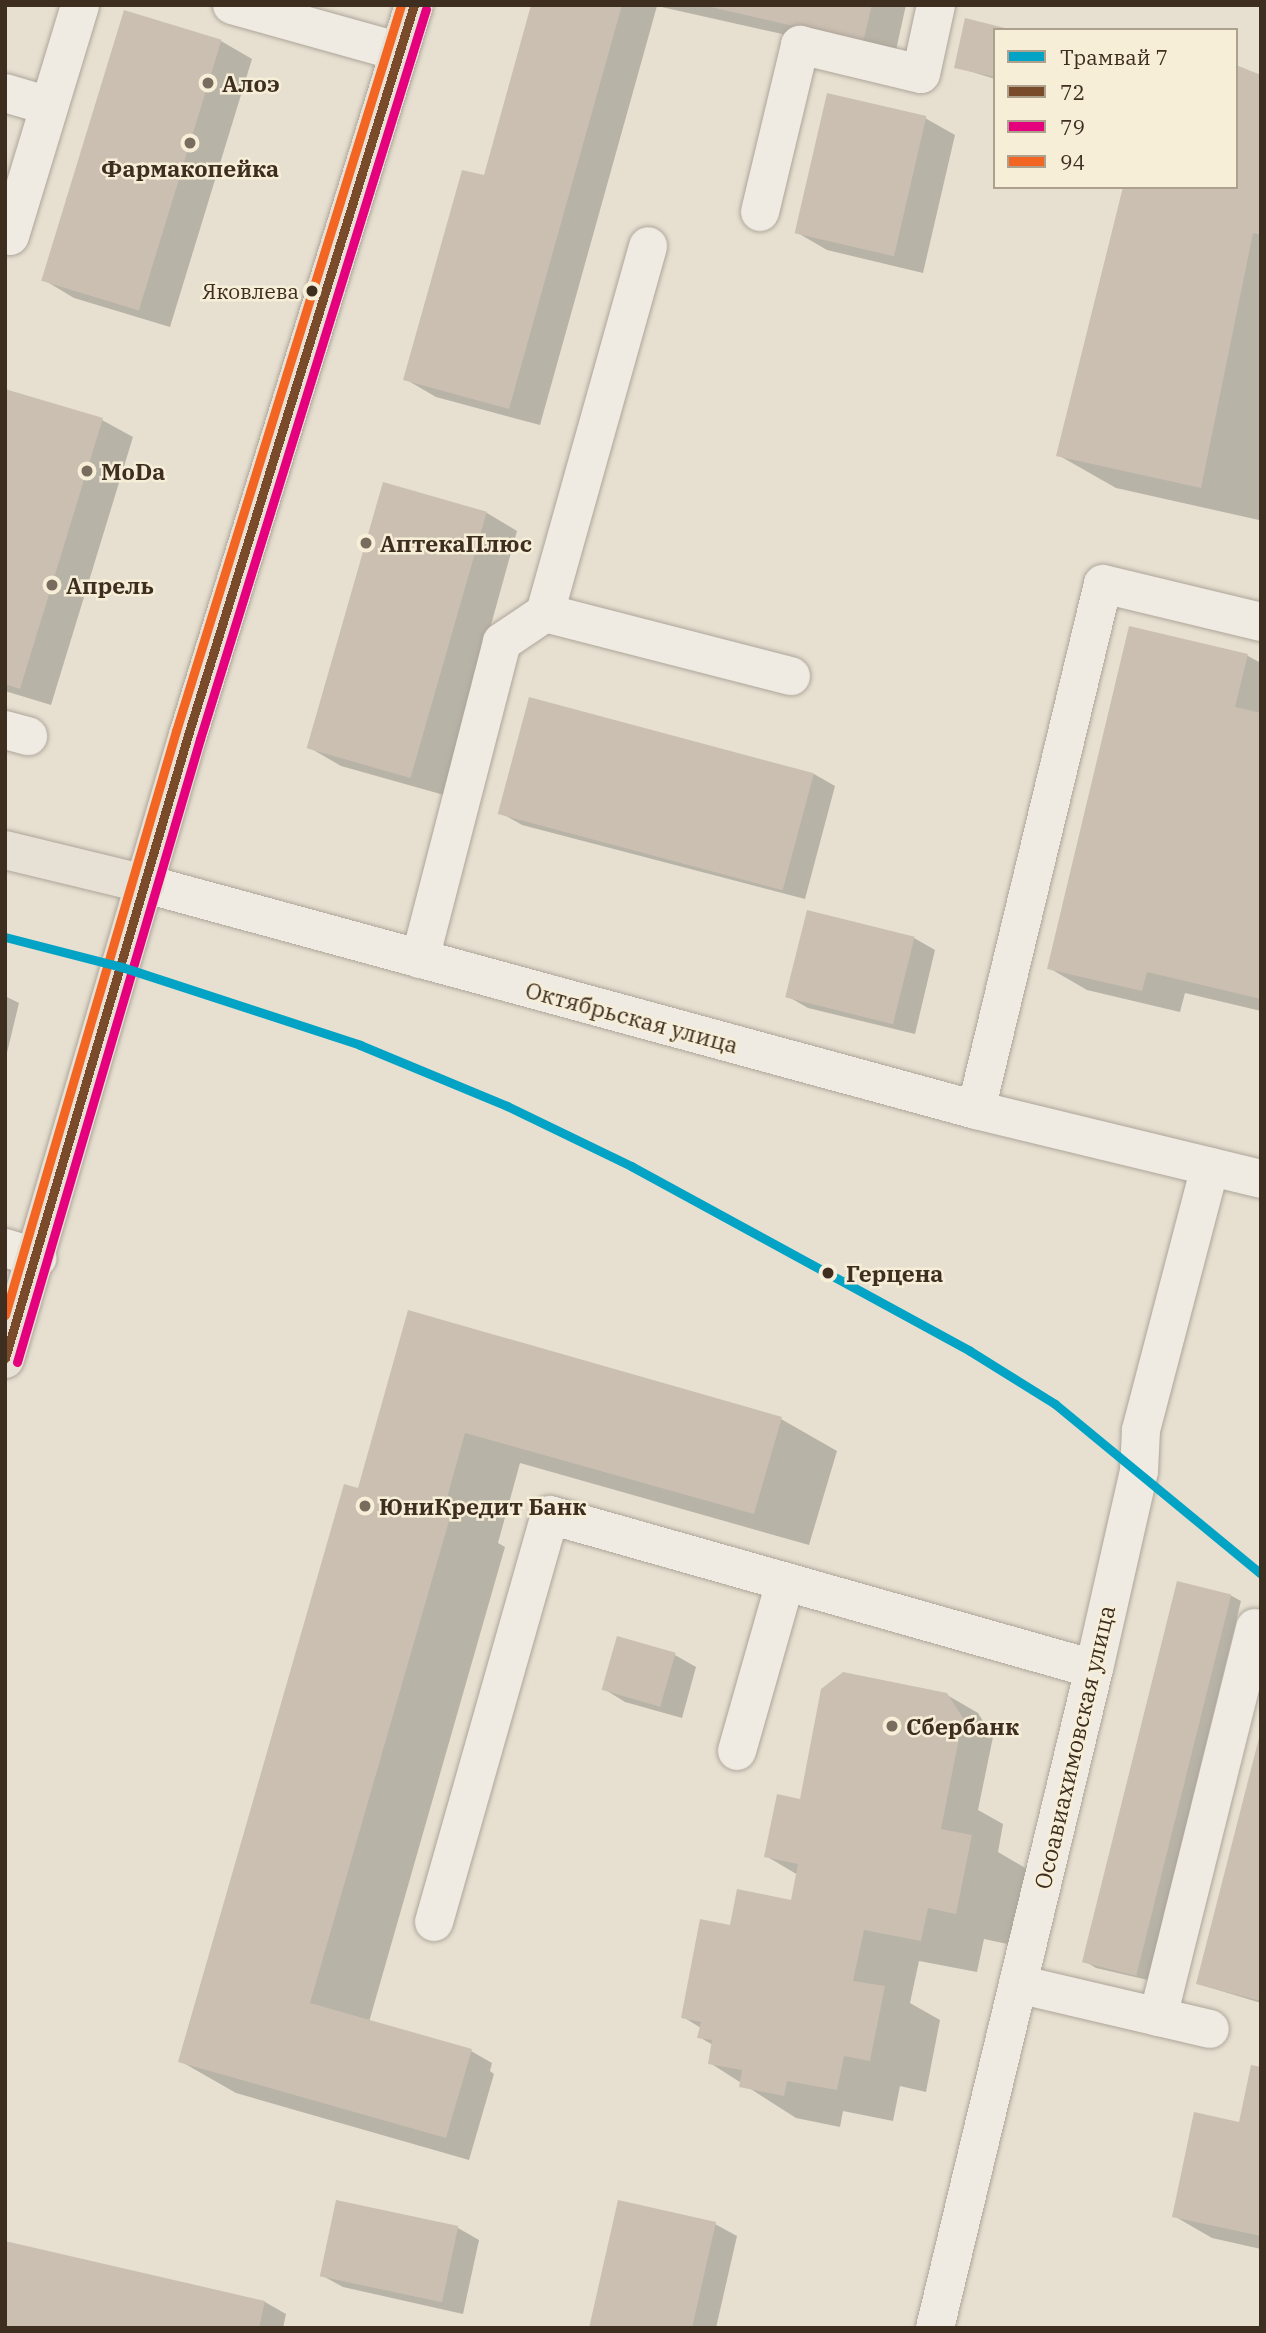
<!DOCTYPE html>
<html>
<head>
<meta charset="utf-8">
<style>
	body { margin:0 }
	#map { position:relative; width:1266px; height:2333px; overflow:hidden; background:#e7e0d1; font-family:"IBM Plex Serif",serif }
	div>[style] { position:absolute }
	.shadow>* { inset:0; background:#0003 }
	.building>* { inset:0; background:#cbbfb2; transform-origin:0 0 }
	.roads { filter:drop-shadow(0 0 2px #ada599) drop-shadow(0 0 2px #ada599) }
	.minor>* { height:38px; margin:-19px; padding:0 19px; transform-origin:19px; border-radius:19px; background:#efebe3 }
	.major>* { height:38px; margin:-19px; padding:0 19px; transform-origin:19px; border-radius:19px; background:#e6e1d4 }
	.bus-1>* { height:9px; margin:-4.5px; padding:0 4.5px; transform-origin:4.5px; border-radius:4.5px; background:#7a4b2a }
	.bus-2>* { height:9px; margin:-4.5px; padding:0 4.5px; transform-origin:4.5px; border-radius:4.5px; background:#e5007d }
	.bus-3>* { height:9px; margin:-4.5px; padding:0 4.5px; transform-origin:4.5px; border-radius:4.5px; background:#f26522 }
	.tram-1>* { height:9px; margin:-4.5px; padding:0 4.5px; transform-origin:4.5px; border-radius:4.5px; background:#03a3c5 }
	.dots>* { width:19px; height:19px; translate:-50% -50%; box-sizing:border-box; border:4px solid #f7eed8; border-radius:50% }
	span { translate:-50% -50%; white-space:nowrap; text-align:center; line-height:1.15; -webkit-text-stroke:5px #f7eed8; paint-order:stroke }
	.bus-label { font-size:21px; color:#3d2e20 }
	.right { translate:-100% -50%; text-align:right }
	.poi-label { font-size:23px; color:#3d2e20; font-weight:700 }
	.left { translate:0 -50%; text-align:left }
	.street-label { font-size:23px; color:#3d2e20 }
	.stop-label { font-size:23px; color:#3d2e20; font-weight:700 }
	.frame { position:absolute; inset:0; border:7px solid #3d2e20; pointer-events:none }
	.legend { position:absolute; left:993px; top:28px; width:245px; height:161px; box-sizing:border-box; background:#f7eed8; border:2px solid #ada18e; margin:0; padding:9px 12px; list-style:none; font-size:21px; color:#3d2e20 }
	.legend li { display:flex; align-items:center; gap:14px; height:35px }
	.legend b { width:35px; border:2px solid #ada18e }
</style>
</head>
<body>
<div id="map">
	<div class="shadow">
		<i style="clip-path:polygon(533px 5px,906px 5px,894px 59px,657px 6px,540px 425px,436px 397px,405px 379px,485px 178px)"></i>
		<i style="clip-path:polygon(966px 20px,1005px 30px,995px 30px,995px 79px,956px 67px)"></i>
		<i style="clip-path:polygon(221px 41px,252px 59px,170px 327px,74px 298px,44px 280px)"></i>
		<i style="clip-path:polygon(1261px 77px,1261px 512px,1259px 520px,1116px 488px,1058px 455px,1236px 187px)"></i>
		<i style="clip-path:polygon(925px 118px,955px 135px,923px 273px,827px 250px,796px 232px)"></i>
		<i style="clip-path:polygon(5px 390px,102px 420px,133px 437px,51px 705px,5px 691px)"></i>
		<i style="clip-path:polygon(384px 484px,487px 513px,517px 531px,444px 795px,341px 766px,310px 748px)"></i>
		<i style="clip-path:polygon(1130px 628px,1248px 656px,1261px 663px,1261px 1011px,1185px 993px,1180px 1012px,1087px 990px,1049px 968px)"></i>
		<i style="clip-path:polygon(531px 700px,814px 774px,835px 786px,805px 899px,522px 825px,501px 813px)"></i>
		<i style="clip-path:polygon(914px 938px,935px 950px,915px 1034px,808px 1008px,787px 996px)"></i>
		<i style="clip-path:polygon(5px 996px,19px 1003px,5px 1061px)"></i>
		<i style="clip-path:polygon(409px 1313px,781px 1419px,837px 1451px,809px 1545px,520px 1463px,498px 1543px,505px 1547px,369px 2022px,471px 2051px,492px 2063px,490px 2071px,494px 2074px,469px 2160px,236px 2093px,180px 2061px,359px 1490px)"></i>
		<i style="clip-path:polygon(1230px 1595px,1241px 1601px,1148px 1980px,1096px 1968px,1086px 1962px)"></i>
		<i style="clip-path:polygon(675px 1655px,696px 1667px,682px 1718px,625px 1702px,604px 1689px)"></i>
		<i style="clip-path:polygon(947px 1695px,978px 1713px,993px 1737px,978px 1810px,1003px 1824px,998px 1852px,1027px 1869px,1012px 1945px,984px 1939px,977px 1972px,919px 1961px,910px 2003px,940px 2020px,926px 2092px,900px 2086px,893px 2121px,843px 2111px,840px 2127px,796px 2118px,710px 2063px,713px 2045px,699px 2037px,701px 2028px,683px 2017px,732px 1927px,792px 1902px,798px 1875px,766px 1856px,801px 1801px)"></i>
		<i style="clip-path:polygon(1261px 1738px,1261px 2003px,1198px 1984px)"></i>
		<i style="clip-path:polygon(1261px 2069px,1261px 2249px,1212px 2238px,1174px 2216px,1240px 2124px)"></i>
		<i style="clip-path:polygon(338px 2202px,458px 2228px,479px 2240px,463px 2314px,343px 2287px,321px 2275px)"></i>
		<i style="clip-path:polygon(715px 2224px,737px 2236px,716px 2328px,591px 2328px)"></i>
		<i style="clip-path:polygon(265px 2302px,286px 2314px,283px 2328px,5px 2328px)"></i>
	</div>
	<div class="building">
		<i style="clip-path:polygon(531px 5px,622px 5px,509px 409px,403px 380px,462px 170px,484px 175px)"></i>
		<i style="clip-path:polygon(702px 5px,872px 5px,863px 42px)"></i>
		<i style="left:124px;top:10px;width:102px;height:283px;rotate:17deg"></i>
		<i style="clip-path:polygon(965px 18px,1009px 29px,995px 30px,995px 77px,954px 68px)"></i>
		<i style="clip-path:polygon(1236px 65px,1261px 75px,1261px 235px,1253px 233px,1201px 488px,1056px 456px,1123px 187px,1236px 187px)"></i>
		<i style="left:827px;top:93px;width:102px;height:144px;rotate:13deg"></i>
		<i style="clip-path:polygon(5px 389px,103px 418px,20px 689px,5px 684px)"></i>
		<i style="left:383px;top:482px;width:108px;height:277px;rotate:16deg"></i>
		<i style="clip-path:polygon(1129px 626px,1248px 654px,1235px 707px,1261px 713px,1261px 999px,1147px 972px,1142px 991px,1047px 969px)"></i>
		<i style="left:529px;top:697px;width:295px;height:121px;rotate:15deg"></i>
		<i style="left:807px;top:910px;width:111px;height:90px;rotate:14deg"></i>
		<i style="clip-path:polygon(408px 1310px,782px 1417px,754px 1514px,465px 1433px,443px 1512px,451px 1514px,310px 2003px,472px 2049px,446px 2138px,178px 2062px,344px 1484px,358px 1488px)"></i>
		<i style="left:1177px;top:1581px;width:56px;height:393px;rotate:14deg"></i>
		<i style="left:617px;top:1636px;width:61px;height:56px;rotate:16deg"></i>
		<i style="clip-path:polygon(843px 1672px,947px 1693px,963px 1718px,941px 1829px,972px 1835px,956px 1914px,928px 1908px,921px 1941px,864px 1930px,853px 1981px,885px 1986px,870px 2061px,844px 2056px,837px 2090px,787px 2081px,784px 2096px,739px 2087px,742px 2070px,708px 2064px,712px 2040px,697px 2038px,701px 2022px,681px 2018px,700px 1919px,730px 1925px,737px 1889px,791px 1900px,798px 1864px,764px 1857px,777px 1794px,800px 1799px,821px 1689px)"></i>
		<i style="clip-path:polygon(1260px 1734px,1261px 1734px,1261px 2001px,1196px 1984px)"></i>
		<i style="clip-path:polygon(1251px 2065px,1261px 2067px,1261px 2236px,1172px 2217px,1194px 2112px,1239px 2122px)"></i>
		<i style="left:336px;top:2200px;width:125px;height:78px;rotate:12deg"></i>
		<i style="clip-path:polygon(618px 2200px,716px 2222px,692px 2328px,589px 2328px)"></i>
		<i style="clip-path:polygon(5px 2241px,265px 2301px,259px 2328px,5px 2328px)"></i>
	</div>
	<div class="roads">
		<div class="minor">
			<i style="left:232px;top:5px;width:174px;rotate:15.6deg"></i>
			<i style="left:5px;top:93px;width:46px;rotate:16.5deg"></i>
			<i style="left:760px;top:212px;width:172px;rotate:-76.5deg"></i>
			<i style="left:800px;top:45px;width:124px;rotate:13.5deg"></i>
			<i style="left:921px;top:74px;width:71px;rotate:-77.7deg"></i>
			<i style="left:10px;top:236px;width:241px;rotate:-73.1deg"></i>
			<i style="left:545px;top:613px;width:254px;rotate:14.4deg"></i>
			<i style="left:5px;top:730px;width:24px;rotate:15deg"></i>
			<i style="left:146px;top:884px;width:860px;rotate:15.23deg"></i>
			<i style="left:976px;top:1110px;width:293px;rotate:13.6deg"></i>
			<i style="left:420px;top:959px;width:327px;rotate:-75.5deg"></i>
			<i style="left:502px;top:642px;width:52px;rotate:-34deg"></i>
			<i style="left:545px;top:613px;width:381px;rotate:-74.3deg"></i>
			<i style="left:976px;top:1110px;width:541px;rotate:-76.43deg"></i>
			<i style="left:1103px;top:584px;width:163px;rotate:13.5deg"></i>
			<i style="left:5px;top:1248px;width:34px;rotate:17deg"></i>
			<i style="left:737px;top:1751px;width:176px;rotate:-74.1deg"></i>
			<i style="left:434px;top:1922px;width:423px;rotate:-74.1deg"></i>
			<i style="left:550px;top:1515px;width:565px;rotate:15.81deg"></i>
			<i style="left:1018px;top:1984px;width:197px;rotate:13.2deg"></i>
			<i style="left:1158px;top:2017px;width:401px;rotate:-76deg"></i>
			<i style="left:935px;top:2328px;width:678px;rotate:-76.44deg"></i>
			<i style="left:1094px;top:1669px;width:203px;rotate:-77.2deg"></i>
			<i style="left:1139px;top:1471px;width:41px;rotate:-87.2deg"></i>
			<i style="left:1141px;top:1430px;width:272px;rotate:-75.3deg"></i>
		</div>
		<div class="major">
			<i style="left:5px;top:850px;width:145px;rotate:13.6deg"></i>
			<i style="left:5px;top:1359px;width:650px;rotate:-73.66deg"></i>
			<i style="left:188px;top:735px;width:764px;rotate:-72.8deg"></i>
		</div>
	</div>
	<div class="bus-1">
		<i style="left:5px;top:1358px;width:649px;rotate:-73.63deg"></i>
		<i style="left:188px;top:735px;width:764px;rotate:-72.8deg"></i>
	</div>
	<div class="bus-2">
		<i style="left:17px;top:1362px;width:649px;rotate:-73.63deg"></i>
		<i style="left:200px;top:739px;width:764px;rotate:-72.8deg"></i>
	</div>
	<div class="bus-3">
		<i style="left:5px;top:1315px;width:609px;rotate:-73.68deg"></i>
		<i style="left:176px;top:731px;width:760px;rotate:-72.78deg"></i>
	</div>
	<div class="tram-1">
		<i style="left:5px;top:937px;width:121px;rotate:14.4deg"></i>
		<i style="left:122px;top:967px;width:250px;rotate:18.1deg"></i>
		<i style="left:360px;top:1045px;width:159px;rotate:22.5deg"></i>
		<i style="left:507px;top:1106px;width:138px;rotate:25.8deg"></i>
		<i style="left:631px;top:1166px;width:386px;rotate:28.6deg"></i>
		<i style="left:970px;top:1351px;width:100px;rotate:31.9deg"></i>
		<i style="left:1055px;top:1404px;width:267px;rotate:39.5deg"></i>
	</div>
	<div class="dots">
		<i style="left:208px;top:83px;background:#786c5e"></i>
		<i style="left:190px;top:143px;background:#786c5e"></i>
		<i style="left:312px;top:291px;background:#3d2e20"></i>
		<i style="left:87px;top:471px;background:#786c5e"></i>
		<i style="left:366px;top:543px;background:#786c5e"></i>
		<i style="left:52px;top:585px;background:#786c5e"></i>
		<i style="left:828px;top:1273px;background:#3d2e20"></i>
		<i style="left:365px;top:1506px;background:#786c5e"></i>
		<i style="left:892px;top:1726px;background:#786c5e"></i>
	</div>
	<div class="bus-label">
		<span class="right" style="left:299px;top:291px">Яковлева</span>
	</div>
	<div class="poi-label">
		<span class="left" style="left:222px;top:83px">Алоэ</span>
		<span style="left:190px;top:168px">Фармакопейка</span>
		<span class="left" style="left:101px;top:471px">МоDa</span>
		<span class="left" style="left:380px;top:543px">АптекаПлюс</span>
		<span class="left" style="left:66px;top:585px">Апрель</span>
		<span class="left" style="left:379px;top:1506px">ЮниКредит Банк</span>
		<span class="left" style="left:906px;top:1726px">Сбербанк</span>
	</div>
	<div class="street-label">
		<span style="left:632px;top:1017px;rotate:15deg">Октябрьская улица</span>
		<span style="left:1074px;top:1747px;rotate:-77deg">Осоавиахимовская улица</span>
	</div>
	<div class="stop-label">
		<span class="left" style="left:846px;top:1273px">Герцена</span>
	</div>
	<div class="frame"></div>
	<ul class="legend">
	<li><b style="height:9px;background:#03a3c5"></b>Трамвай 7</li>
	<li><b style="height:9px;background:#7a4b2a"></b>72</li>
	<li><b style="height:9px;background:#e5007d"></b>79</li>
	<li><b style="height:9px;background:#f26522"></b>94</li>
	</ul>
</div>
</body>
</html>
